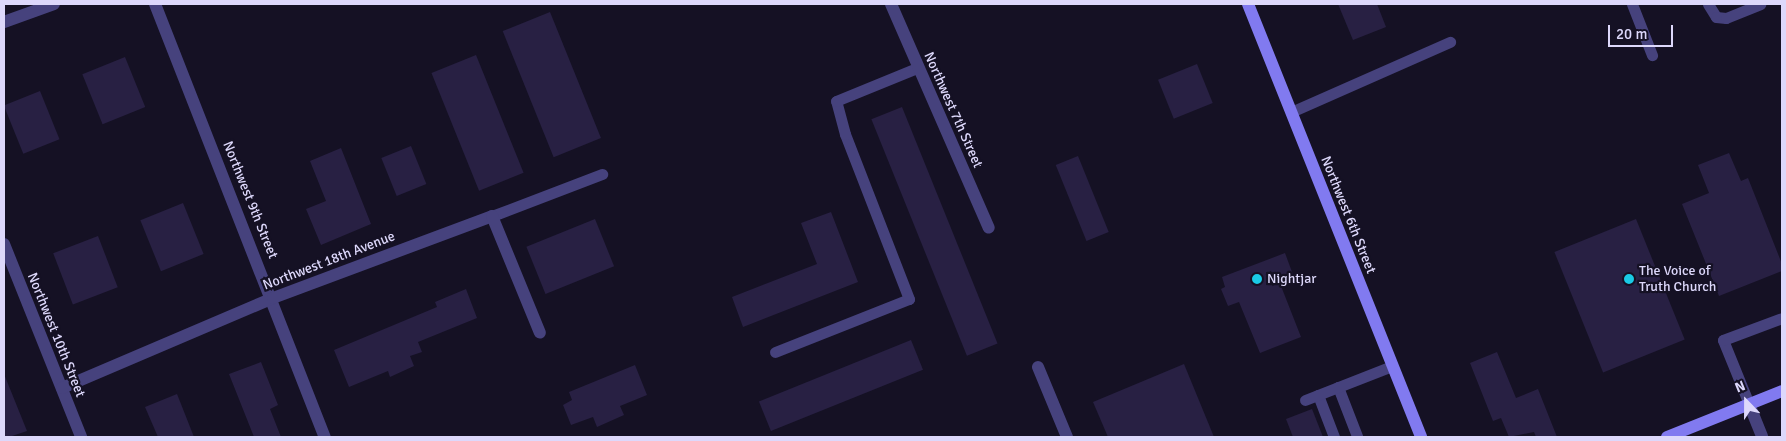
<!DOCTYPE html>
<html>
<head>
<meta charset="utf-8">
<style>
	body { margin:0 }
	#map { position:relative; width:1786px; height:441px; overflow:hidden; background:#151124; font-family:Signika,sans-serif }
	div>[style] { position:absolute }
	.building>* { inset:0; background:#282043; transform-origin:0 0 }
	.lane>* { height:11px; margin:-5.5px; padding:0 5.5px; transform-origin:5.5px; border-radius:5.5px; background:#46427d }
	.street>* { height:12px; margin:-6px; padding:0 6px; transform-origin:6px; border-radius:6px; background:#46427d }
	.secondary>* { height:12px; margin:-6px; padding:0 6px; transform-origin:6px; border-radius:6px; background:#817af0 }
	.dots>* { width:14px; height:14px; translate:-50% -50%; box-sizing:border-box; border:2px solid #151124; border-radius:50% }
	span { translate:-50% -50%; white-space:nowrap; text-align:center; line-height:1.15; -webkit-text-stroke:4.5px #151124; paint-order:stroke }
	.street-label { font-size:14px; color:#ddd8fb }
	.poi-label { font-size:14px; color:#ddd8fb }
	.left { translate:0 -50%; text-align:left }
	.frame { position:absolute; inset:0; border:5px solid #ddd8fb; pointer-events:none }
	.north { position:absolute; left:1721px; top:376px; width:50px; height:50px; -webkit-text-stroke:4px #151124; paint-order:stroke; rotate:338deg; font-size:14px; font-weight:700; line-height:20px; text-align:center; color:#ddd8fb }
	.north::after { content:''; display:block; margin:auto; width:18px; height:22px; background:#ddd8fb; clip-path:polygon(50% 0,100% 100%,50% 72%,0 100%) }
	.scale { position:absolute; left:1608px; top:25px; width:65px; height:22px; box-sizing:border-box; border:2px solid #ddd8fb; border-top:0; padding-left:6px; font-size:15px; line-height:18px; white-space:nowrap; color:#ddd8fb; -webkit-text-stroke:4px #151124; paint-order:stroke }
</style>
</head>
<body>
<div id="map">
	<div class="building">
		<i style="clip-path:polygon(1338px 4px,1377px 4px,1386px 27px,1353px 40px)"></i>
		<i style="left:550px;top:12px;width:136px;height:51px;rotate:68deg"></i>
		<i style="left:476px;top:55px;width:127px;height:48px;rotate:68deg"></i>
		<i style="left:125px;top:57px;width:54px;height:46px;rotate:68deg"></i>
		<i style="left:1197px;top:64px;width:42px;height:42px;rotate:68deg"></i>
		<i style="left:40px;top:91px;width:52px;height:39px;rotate:68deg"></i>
		<i style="left:902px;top:107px;width:255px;height:33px;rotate:68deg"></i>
		<i style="left:411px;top:146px;width:41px;height:32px;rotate:68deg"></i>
		<i style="clip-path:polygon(341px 148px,371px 224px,321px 245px,306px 209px,326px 201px,310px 161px)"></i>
		<i style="clip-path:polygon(1729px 153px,1741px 181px,1748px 178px,1782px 264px,1782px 271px,1719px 296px,1682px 204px,1709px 193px,1698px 165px)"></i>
		<i style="left:1078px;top:156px;width:82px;height:24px;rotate:68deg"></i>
		<i style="left:183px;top:203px;width:55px;height:46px;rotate:68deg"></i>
		<i style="clip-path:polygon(831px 212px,858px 282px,743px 327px,732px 297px,817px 264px,801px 223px)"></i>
		<i style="left:595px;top:219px;width:51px;height:74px;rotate:68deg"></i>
		<i style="left:1636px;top:219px;width:130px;height:88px;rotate:68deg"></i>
		<i style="left:98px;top:236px;width:55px;height:48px;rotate:69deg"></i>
		<i style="clip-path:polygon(1285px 253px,1295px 280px,1281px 286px,1301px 337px,1260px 353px,1239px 302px,1228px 306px,1221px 289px,1225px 287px,1222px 277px)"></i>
		<i style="clip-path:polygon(466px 289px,477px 318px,418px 342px,422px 352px,410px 356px,414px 366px,390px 377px,388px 371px,349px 387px,334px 350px,437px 307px,435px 302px)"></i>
		<i style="left:911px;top:340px;width:32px;height:164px;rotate:68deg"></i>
		<i style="clip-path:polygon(1497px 352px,1516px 398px,1538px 389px,1557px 437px,1536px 437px,1534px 432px,1509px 437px,1501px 418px,1493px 421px,1470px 363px)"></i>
		<i style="clip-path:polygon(261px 362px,278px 405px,270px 409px,281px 437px,254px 437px,229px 374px)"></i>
		<i style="clip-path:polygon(1184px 364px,1214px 437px,1108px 437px,1093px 402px)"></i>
		<i style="clip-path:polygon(635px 365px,647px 395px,620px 406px,624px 415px,597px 427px,593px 417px,571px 425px,563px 405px,572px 400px,569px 392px)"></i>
		<i style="clip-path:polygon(4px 374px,27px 431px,9px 437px,4px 437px)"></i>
		<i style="clip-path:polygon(177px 394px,194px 437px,158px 437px,145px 407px)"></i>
		<i style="clip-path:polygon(1312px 409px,1323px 437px,1293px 437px,1286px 419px)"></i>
	</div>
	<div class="lane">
		<i style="left:1632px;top:4px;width:55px;rotate:68.6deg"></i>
		<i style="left:1708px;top:4px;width:15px;rotate:58deg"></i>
		<i style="left:1716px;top:17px;width:10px;rotate:6deg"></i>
		<i style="left:1726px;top:18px;width:37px;rotate:-22deg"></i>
		<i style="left:1291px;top:112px;width:174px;rotate:-23.8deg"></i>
		<i style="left:492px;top:216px;width:118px;rotate:-20.9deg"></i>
		<i style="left:775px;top:352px;width:144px;rotate:-21.6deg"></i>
		<i style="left:909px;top:299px;width:177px;rotate:-111.2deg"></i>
		<i style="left:845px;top:134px;width:34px;rotate:-105deg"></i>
		<i style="left:836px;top:101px;width:87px;rotate:-22.2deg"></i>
		<i style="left:1338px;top:387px;width:53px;rotate:68.8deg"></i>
		<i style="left:1318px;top:395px;width:45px;rotate:69.1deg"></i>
		<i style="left:1305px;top:400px;width:93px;rotate:-21.3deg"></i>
		<i style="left:1749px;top:404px;width:69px;rotate:-112.1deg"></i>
		<i style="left:1723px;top:340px;width:63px;rotate:-20.4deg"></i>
	</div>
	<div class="street">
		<i style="left:155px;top:4px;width:465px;rotate:68.6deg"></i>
		<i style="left:891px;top:4px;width:244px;rotate:66.4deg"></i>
		<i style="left:4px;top:22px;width:53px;rotate:-19.8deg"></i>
		<i style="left:4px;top:244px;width:208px;rotate:68.2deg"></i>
		<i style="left:1038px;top:367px;width:76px;rotate:67.5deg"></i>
		<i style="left:62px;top:388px;width:229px;rotate:-23.1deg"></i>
		<i style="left:273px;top:298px;width:234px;rotate:-20.5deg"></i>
		<i style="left:492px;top:216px;width:126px;rotate:67.7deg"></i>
		<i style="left:1749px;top:404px;width:35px;rotate:68deg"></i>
	</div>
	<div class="secondary">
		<i style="left:1248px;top:4px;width:466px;rotate:68.2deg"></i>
		<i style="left:1667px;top:437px;width:124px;rotate:-21.8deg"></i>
	</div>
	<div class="dots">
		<i style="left:1257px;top:279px;background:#1acae5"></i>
		<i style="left:1629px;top:279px;background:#1acae5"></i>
	</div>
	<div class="street-label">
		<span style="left:953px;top:110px;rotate:66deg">Northwest 7th Street</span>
		<span style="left:250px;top:200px;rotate:68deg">Northwest 9th Street</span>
		<span style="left:1348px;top:215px;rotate:68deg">Northwest 6th Street</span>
		<span style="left:329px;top:261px;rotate:-21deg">Northwest 18th Avenue</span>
		<span style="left:56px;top:335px;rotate:68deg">Northwest 10th Street</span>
	</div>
	<div class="poi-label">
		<span class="left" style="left:1639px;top:279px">The Voice of<br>Truth Church</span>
		<span class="left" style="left:1267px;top:279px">Nightjar</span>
	</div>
	<div class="frame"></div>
	<div class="north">N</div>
	<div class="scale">20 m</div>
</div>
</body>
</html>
